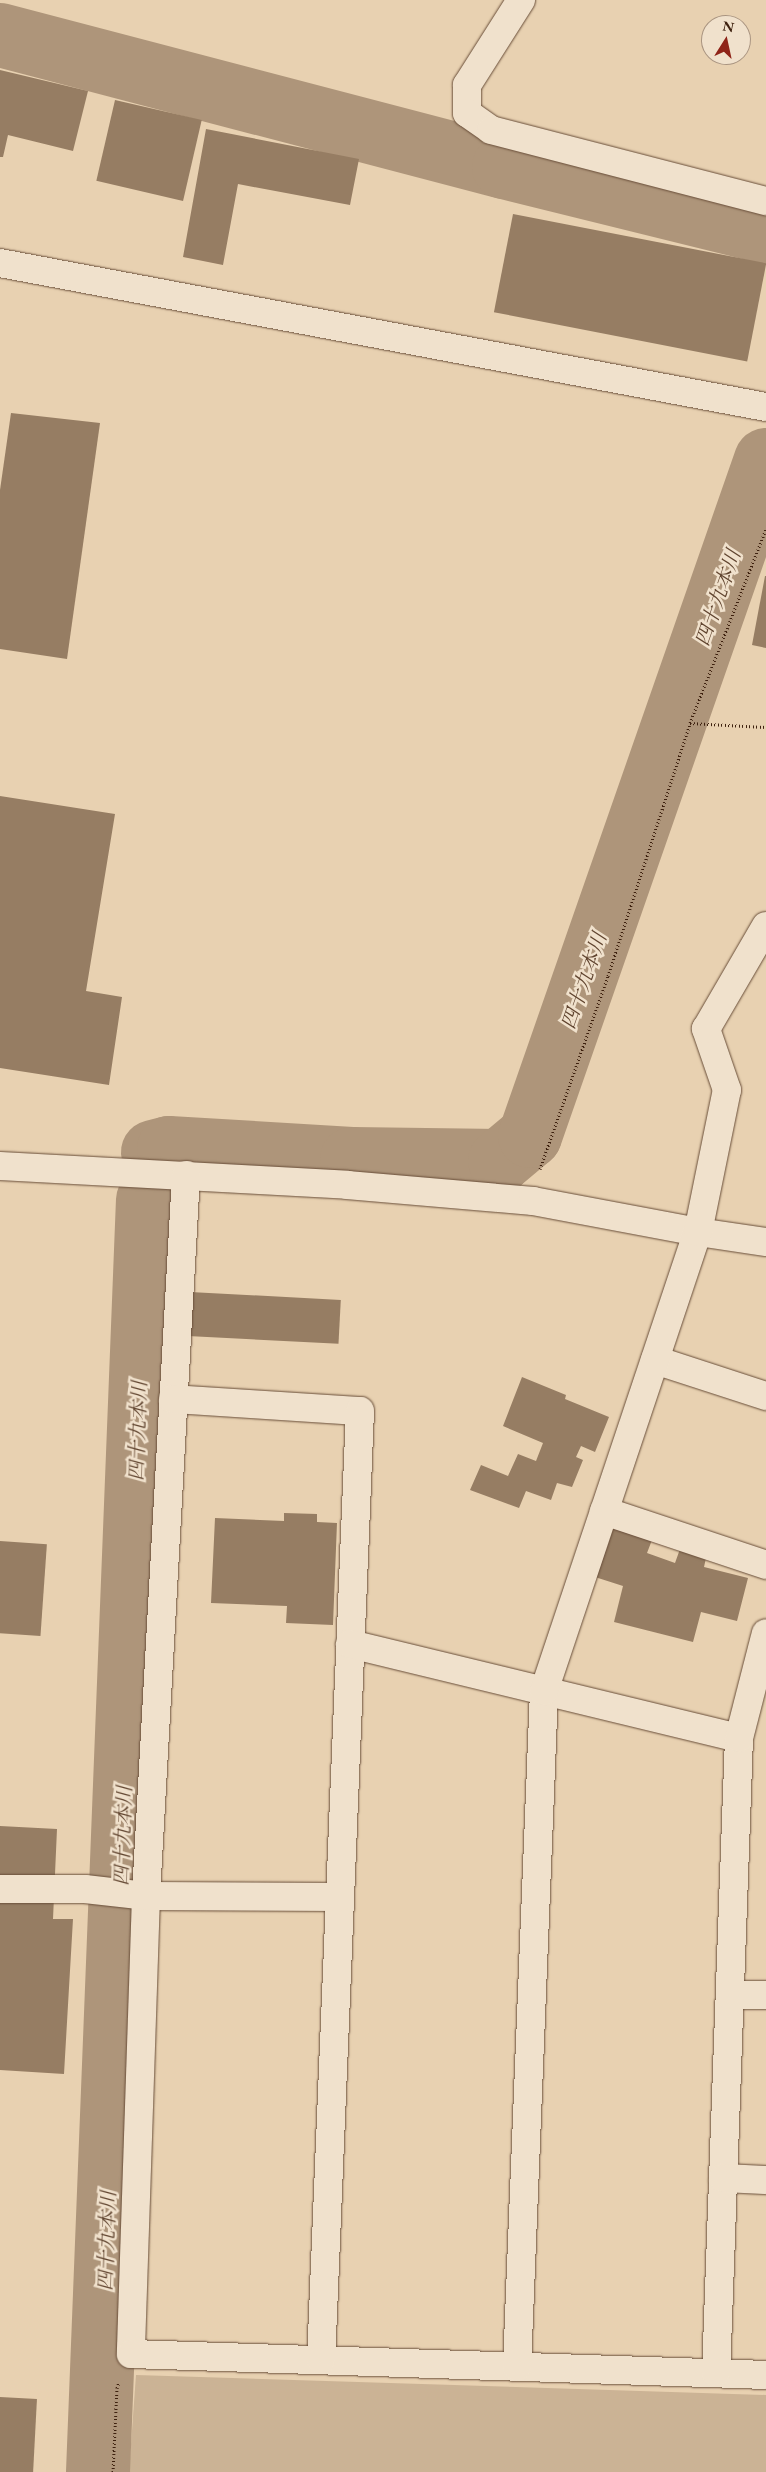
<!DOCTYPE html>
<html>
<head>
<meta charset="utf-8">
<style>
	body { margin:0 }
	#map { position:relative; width:766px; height:2472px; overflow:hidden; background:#e8d1b1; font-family:"EB Garamond","Noto Serif JP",serif }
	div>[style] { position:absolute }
	.green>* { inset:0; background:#cbb395 }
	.river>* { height:64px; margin:-32px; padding:0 32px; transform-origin:32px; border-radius:32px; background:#ae957a }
	.building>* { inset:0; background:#967d63; transform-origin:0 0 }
	.path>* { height:3px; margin-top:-1.5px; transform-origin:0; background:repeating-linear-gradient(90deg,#3e210f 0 1px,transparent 0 3.5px) }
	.roads { filter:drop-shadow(0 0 1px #684d38) drop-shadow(0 0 1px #684d38) }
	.minor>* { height:28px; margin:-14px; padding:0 14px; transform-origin:14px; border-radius:14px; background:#f0e1cc }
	span { translate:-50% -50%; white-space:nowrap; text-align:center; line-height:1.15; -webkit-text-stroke:5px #f0e1cc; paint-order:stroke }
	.water-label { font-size:20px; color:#60442f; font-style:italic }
	.north { position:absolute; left:701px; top:15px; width:50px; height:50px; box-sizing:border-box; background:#f0e1cc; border:1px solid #a99480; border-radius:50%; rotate:10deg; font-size:14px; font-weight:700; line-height:20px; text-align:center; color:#3e210f }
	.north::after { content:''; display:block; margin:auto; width:18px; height:22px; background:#8f2418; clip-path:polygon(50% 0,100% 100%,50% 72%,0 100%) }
</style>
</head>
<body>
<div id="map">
	<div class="green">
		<i style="clip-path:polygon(136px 2375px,766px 2395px,766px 2472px,129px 2472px)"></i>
	</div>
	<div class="river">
		<i style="left:0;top:35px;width:521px;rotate:14.68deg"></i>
		<i style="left:504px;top:167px;width:270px;rotate:13.9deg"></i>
		<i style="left:153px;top:1152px;width:16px;rotate:-14deg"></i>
		<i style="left:169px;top:1148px;width:183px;rotate:3.4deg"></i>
		<i style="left:352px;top:1159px;width:148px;rotate:0.8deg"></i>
		<i style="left:500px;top:1161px;width:39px;rotate:-40deg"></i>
		<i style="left:530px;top:1136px;width:716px;rotate:-70.76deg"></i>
		<i style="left:98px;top:2472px;width:1273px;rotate:-87.75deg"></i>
	</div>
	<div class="building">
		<i style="clip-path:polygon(0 70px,88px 91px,73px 151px,8px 135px,3px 157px,0 157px)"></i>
		<i style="left:115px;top:100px;width:89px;height:83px;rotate:13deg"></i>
		<i style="clip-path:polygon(206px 129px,359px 159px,350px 205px,238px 184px,223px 265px,183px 257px)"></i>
		<i style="left:513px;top:214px;width:258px;height:100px;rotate:11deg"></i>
		<i style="clip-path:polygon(11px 413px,100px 423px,67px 659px,0 649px,0 490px)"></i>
		<i style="clip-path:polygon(765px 576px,766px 576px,766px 648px,752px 645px)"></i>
		<i style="clip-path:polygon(0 796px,115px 814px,86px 991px,122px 997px,109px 1085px,0 1068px)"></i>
		<i style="left:190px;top:1292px;width:151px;height:44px;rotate:3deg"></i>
		<i style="clip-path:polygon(522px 1377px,566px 1395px,565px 1399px,609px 1417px,595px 1452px,581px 1446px,576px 1457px,583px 1460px,572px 1487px,557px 1483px,551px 1500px,526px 1491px,519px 1508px,470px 1490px,481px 1465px,508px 1476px,518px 1454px,536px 1461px,543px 1443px,503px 1426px)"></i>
		<i style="clip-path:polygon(284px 1513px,317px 1514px,317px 1522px,337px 1523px,333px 1625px,286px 1623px,287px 1606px,211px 1603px,215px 1518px,284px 1521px)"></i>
		<i style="clip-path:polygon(609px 1525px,652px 1540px,647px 1553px,675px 1563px,680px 1549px,706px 1558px,704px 1567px,748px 1578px,737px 1621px,701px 1612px,693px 1642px,614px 1622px,623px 1586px,595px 1577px)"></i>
		<i style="left:0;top:1541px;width:47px;height:92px;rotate:4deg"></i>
		<i style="clip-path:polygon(0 1826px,57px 1829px,53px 1919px,73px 1919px,64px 2074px,0 2070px)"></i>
		<i style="left:0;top:2397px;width:37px;height:75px;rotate:3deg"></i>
	</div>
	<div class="path">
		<i style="left:690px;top:723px;width:76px;rotate:3deg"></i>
		<i style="left:540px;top:1169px;width:205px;rotate:-70.6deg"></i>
		<i style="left:608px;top:976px;width:266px;rotate:-72deg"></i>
		<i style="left:690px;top:723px;width:208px;rotate:-68.6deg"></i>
		<i style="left:113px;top:2472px;width:84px;rotate:-87.3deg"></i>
		<i style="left:117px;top:2388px;width:6px;rotate:-72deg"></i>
	</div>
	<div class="roads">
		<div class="minor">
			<i style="left:521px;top:0;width:101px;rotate:122.4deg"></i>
			<i style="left:467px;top:85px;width:28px;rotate:90deg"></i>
			<i style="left:467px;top:113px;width:29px;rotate:35deg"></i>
			<i style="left:491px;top:130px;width:284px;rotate:14.5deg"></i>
			<i style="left:0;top:263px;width:779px;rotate:10.65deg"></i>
			<i style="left:0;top:1166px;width:348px;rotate:3.1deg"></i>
			<i style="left:347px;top:1185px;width:187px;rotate:4.9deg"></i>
			<i style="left:533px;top:1201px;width:168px;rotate:10.6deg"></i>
			<i style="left:698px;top:1232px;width:69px;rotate:8.4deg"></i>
			<i style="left:186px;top:1175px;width:722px;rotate:93.18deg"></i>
			<i style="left:146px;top:1896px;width:458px;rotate:91.9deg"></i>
			<i style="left:131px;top:2354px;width:635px;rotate:1.89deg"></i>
			<i style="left:655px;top:1360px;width:117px;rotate:18deg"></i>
			<i style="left:173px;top:1399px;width:187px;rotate:3.7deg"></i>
			<i style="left:360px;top:1411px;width:950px;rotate:92.35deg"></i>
			<i style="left:604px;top:1511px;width:171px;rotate:18.4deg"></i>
			<i style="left:350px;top:1644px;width:400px;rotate:13.6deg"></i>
			<i style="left:739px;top:1738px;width:635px;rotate:92.07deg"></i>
			<i style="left:739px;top:1738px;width:108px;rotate:-75.6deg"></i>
			<i style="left:0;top:1889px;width:85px"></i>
			<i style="left:85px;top:1889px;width:61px;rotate:6.5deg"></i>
			<i style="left:146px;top:1896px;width:194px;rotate:0.3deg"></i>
			<i style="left:730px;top:1995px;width:36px"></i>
			<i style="left:723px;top:2178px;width:43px;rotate:2.7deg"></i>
			<i style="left:517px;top:2367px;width:677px;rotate:-87.71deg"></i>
			<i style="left:544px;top:1691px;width:484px;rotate:-71.5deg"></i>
			<i style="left:698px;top:1232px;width:145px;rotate:-78.5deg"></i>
			<i style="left:727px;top:1090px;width:65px;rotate:-109deg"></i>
			<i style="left:706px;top:1029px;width:119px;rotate:-59.8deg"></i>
		</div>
	</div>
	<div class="water-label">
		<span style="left:718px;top:598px;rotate:-71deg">四十九本川</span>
		<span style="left:584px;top:981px;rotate:-71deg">四十九本川</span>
		<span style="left:138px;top:1431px;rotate:-88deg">四十九本川</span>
		<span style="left:123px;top:1836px;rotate:-88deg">四十九本川</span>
		<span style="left:107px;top:2241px;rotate:-88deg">四十九本川</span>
	</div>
	<div class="north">N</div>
</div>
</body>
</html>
